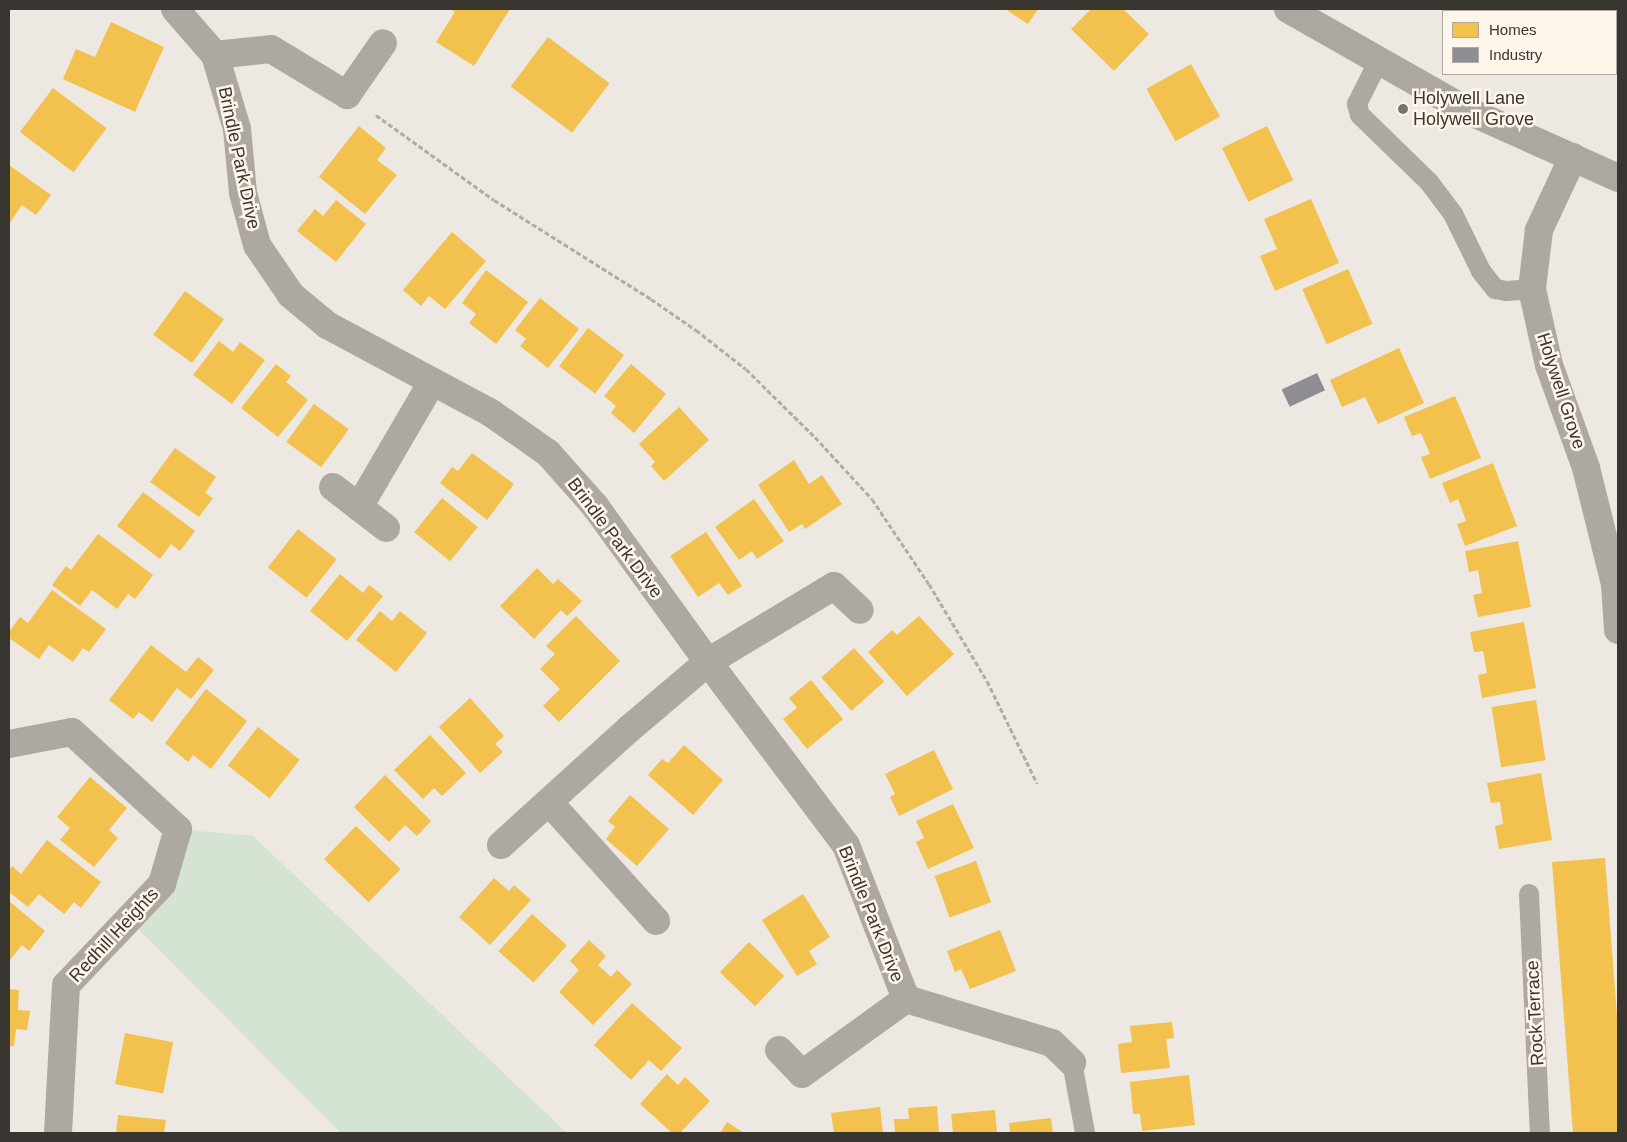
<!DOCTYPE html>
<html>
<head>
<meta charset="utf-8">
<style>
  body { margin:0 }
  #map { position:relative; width:1627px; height:1142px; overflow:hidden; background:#ede8e2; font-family:Helvetica,sans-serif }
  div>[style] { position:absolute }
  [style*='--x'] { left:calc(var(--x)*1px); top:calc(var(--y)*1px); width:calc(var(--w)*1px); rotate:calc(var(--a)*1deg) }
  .green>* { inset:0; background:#d5e3d2 }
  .homes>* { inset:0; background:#f2c14e; transform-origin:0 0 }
  .industry>* { inset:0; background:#8d8d92; transform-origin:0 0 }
  .path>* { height:3px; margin-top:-1.5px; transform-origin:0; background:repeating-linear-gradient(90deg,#b2aca8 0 5px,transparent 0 7.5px) }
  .lane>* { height:20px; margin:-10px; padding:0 10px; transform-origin:10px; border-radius:10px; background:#aea8a3 }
  .street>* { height:28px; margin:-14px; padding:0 14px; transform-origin:14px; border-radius:14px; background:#aea8a3 }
  .secondary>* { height:28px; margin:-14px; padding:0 14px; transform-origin:14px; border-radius:14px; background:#ada7a1 }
  .dots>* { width:14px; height:14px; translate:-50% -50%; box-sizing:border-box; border:2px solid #fff6eb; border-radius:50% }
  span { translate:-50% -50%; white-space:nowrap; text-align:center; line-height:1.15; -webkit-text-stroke:5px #fff6eb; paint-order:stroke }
  .poi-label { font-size:18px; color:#393631 }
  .left { translate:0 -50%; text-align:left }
  .street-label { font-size:18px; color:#393631 }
  .frame { position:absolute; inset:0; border:10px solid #393631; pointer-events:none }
  .legend { position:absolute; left:1442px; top:10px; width:175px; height:65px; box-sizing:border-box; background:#fff6eb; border:1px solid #b0a9a1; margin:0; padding:6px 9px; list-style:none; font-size:15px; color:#393631 }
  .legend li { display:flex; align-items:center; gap:10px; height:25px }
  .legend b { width:25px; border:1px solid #b0a9a1 }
</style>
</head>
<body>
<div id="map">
  <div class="green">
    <div style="clip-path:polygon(178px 829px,253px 836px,567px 1133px,341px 1133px,128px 919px)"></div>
  </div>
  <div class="homes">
    <div style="clip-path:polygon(450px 9px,510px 9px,474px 66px,436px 42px,455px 12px)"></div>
    <div style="clip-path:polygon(1005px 9px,1038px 9px,1028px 24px)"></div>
    <div style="clip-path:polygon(1091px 9px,1123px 9px,1149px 34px,1114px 71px,1071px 29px)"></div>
    <div style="clip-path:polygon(111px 22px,164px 47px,135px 112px,63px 79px,76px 49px,95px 57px)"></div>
    <div style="left:548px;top:37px;width:77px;height:62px;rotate:37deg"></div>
    <div style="left:1191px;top:64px;width:60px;height:51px;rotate:61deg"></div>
    <div style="left:53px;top:88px;width:67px;height:55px;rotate:37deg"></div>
    <div style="clip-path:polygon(359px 126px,386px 148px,377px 160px,397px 175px,365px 214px,319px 177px)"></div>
    <div style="left:1267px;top:126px;width:60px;height:50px;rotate:64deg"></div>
    <div style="clip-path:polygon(9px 165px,51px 195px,36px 215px,22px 205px,9px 224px)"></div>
    <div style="clip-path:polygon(1311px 199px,1339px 263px,1275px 291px,1260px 256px,1277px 249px,1264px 219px)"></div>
    <div style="clip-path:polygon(336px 200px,366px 224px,336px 262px,297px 231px,315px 209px,323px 216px)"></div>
    <div style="clip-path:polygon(452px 232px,486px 261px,445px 309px,429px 296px,421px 306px,403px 290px)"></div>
    <div style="left:1348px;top:269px;width:60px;height:50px;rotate:66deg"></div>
    <div style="clip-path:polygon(486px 270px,528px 302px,496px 344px,469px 323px,476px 314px,462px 303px)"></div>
    <div style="left:185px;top:291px;width:48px;height:54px;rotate:36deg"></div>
    <div style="clip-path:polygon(540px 298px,579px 329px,548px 368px,520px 346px,526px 339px,515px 330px)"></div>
    <div style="left:588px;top:328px;width:45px;height:48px;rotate:37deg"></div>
    <div style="clip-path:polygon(219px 341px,233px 352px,240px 342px,265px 360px,232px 404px,193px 375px)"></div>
    <div style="clip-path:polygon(1399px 348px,1424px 403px,1378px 424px,1365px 397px,1342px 407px,1330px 380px)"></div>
    <div style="clip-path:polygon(276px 364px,291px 376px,286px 382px,308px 400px,278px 437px,241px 408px)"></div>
    <div style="clip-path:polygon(631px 364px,666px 394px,634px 433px,611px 413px,616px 406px,604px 396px)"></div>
    <div style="clip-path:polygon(1455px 396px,1481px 458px,1430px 479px,1421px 457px,1430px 454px,1421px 433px,1412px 436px,1404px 417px)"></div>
    <div style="left:314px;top:404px;width:43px;height:47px;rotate:36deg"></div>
    <div style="clip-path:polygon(679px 407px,709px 440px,664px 481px,651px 466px,655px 462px,639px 444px)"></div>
    <div style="clip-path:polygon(175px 448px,216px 477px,205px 493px,213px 498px,199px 517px,150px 482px)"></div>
    <div style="clip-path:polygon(472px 453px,514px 484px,487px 520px,440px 483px,452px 467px,458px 471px)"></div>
    <div style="clip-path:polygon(794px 460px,809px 484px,822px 475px,842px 504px,805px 529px,802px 524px,789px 532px,758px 485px)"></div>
    <div style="clip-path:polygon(1493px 463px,1517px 526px,1465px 546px,1457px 524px,1466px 521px,1458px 499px,1450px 503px,1442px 483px)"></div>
    <div style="clip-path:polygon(143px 492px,195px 531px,180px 551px,171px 544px,160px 559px,117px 526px)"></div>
    <div style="left:442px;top:498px;width:46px;height:44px;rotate:39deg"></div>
    <div style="clip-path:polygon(754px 499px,784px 541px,757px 559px,752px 551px,739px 560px,715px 527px)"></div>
    <div style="left:298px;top:529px;width:49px;height:49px;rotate:38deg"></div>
    <div style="clip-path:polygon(706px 532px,742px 586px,728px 595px,719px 583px,698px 597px,670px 556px)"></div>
    <div style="clip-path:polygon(98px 534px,153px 575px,135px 599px,128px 594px,117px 609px,92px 590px,80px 606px,52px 585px,66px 566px,71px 570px)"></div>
    <div style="clip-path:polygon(1518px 541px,1531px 607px,1478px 617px,1473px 595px,1482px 593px,1478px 570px,1469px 572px,1465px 551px)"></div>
    <div style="clip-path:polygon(537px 568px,553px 584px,558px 579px,582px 601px,567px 616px,561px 610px,534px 639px,500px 606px)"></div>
    <div style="clip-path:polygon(340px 574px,363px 593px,369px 585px,383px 596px,347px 641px,310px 611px)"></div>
    <div style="clip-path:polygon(52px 590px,106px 629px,89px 652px,83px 648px,73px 662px,49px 645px,39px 659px,9px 638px,9px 632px,20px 617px,28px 623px)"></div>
    <div style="clip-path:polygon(380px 611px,392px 621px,400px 611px,427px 633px,396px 672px,356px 640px)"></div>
    <div style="clip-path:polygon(576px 616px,620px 661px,559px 722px,543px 706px,560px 689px,540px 669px,555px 654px,546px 646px)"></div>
    <div style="clip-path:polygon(919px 616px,954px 654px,907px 696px,868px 652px,892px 630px,897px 635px)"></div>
    <div style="clip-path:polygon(1524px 622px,1536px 688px,1482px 698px,1478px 675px,1487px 673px,1483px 651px,1474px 652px,1470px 632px)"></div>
    <div style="clip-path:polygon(151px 645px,186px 672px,198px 657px,214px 670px,191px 699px,177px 688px,152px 722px,139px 712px,133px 719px,109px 700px)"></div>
    <div style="left:854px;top:648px;width:45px;height:44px;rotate:48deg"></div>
    <div style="clip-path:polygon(811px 680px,843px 719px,807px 749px,783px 719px,797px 708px,789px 698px)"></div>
    <div style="clip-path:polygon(206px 689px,247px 721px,211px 769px,193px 755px,188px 762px,165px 743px)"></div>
    <div style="clip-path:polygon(470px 698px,504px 736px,495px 744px,503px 752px,480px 773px,439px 727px)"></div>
    <div style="left:1536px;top:700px;width:61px;height:45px;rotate:81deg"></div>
    <div style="left:258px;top:727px;width:53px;height:49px;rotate:38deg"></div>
    <div style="clip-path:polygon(430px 735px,466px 773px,442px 796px,434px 788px,423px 799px,394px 770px)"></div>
    <div style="clip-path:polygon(684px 745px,723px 780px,693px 815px,648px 775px,662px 759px,668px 763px)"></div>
    <div style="clip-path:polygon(934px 750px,953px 789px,899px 816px,890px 797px,895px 794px,885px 774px)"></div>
    <div style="clip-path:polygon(1541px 773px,1552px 840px,1499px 849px,1495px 826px,1503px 824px,1500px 802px,1491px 803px,1487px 783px)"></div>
    <div style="clip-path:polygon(385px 775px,431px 821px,417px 836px,405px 825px,389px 842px,354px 807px)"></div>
    <div style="clip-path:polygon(90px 777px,127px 808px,109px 830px,118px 838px,94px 867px,60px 840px,70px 828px,57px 817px)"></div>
    <div style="clip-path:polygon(630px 795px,669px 829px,637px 866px,606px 839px,615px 827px,608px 821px)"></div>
    <div style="clip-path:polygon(953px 804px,974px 848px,928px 869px,916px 842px,924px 838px,916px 821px)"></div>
    <div style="left:356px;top:826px;width:62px;height:46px;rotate:44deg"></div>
    <div style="clip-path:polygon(47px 840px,101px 882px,81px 908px,74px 902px,64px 914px,39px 894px,28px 907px,9px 892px,9px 871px,12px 866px,21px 874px)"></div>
    <div style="clip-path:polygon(1605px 858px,1618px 1029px,1618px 1133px,1573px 1133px,1552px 862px)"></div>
    <div style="left:976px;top:861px;width:44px;height:44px;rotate:70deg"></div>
    <div style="clip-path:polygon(494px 878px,509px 891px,514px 885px,531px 900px,490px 945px,459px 917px)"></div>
    <div style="clip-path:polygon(803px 894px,830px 937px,809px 951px,817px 964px,797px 976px,762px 920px)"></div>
    <div style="clip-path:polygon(9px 901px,45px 931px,29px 951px,22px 945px,9px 961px)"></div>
    <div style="left:532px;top:914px;width:47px;height:50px;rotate:42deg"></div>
    <div style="clip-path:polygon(1000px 930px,1016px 971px,970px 989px,961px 969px,955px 972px,947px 951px)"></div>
    <div style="clip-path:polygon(589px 940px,606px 956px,598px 965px,611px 977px,617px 970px,632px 984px,593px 1025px,559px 992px,579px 970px,570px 961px)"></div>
    <div style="left:749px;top:942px;width:49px;height:42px;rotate:44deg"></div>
    <div style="clip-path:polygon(9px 989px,19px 990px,18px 1010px,30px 1011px,27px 1030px,16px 1029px,14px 1046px,9px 1046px)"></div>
    <div style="clip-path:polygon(632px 1003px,682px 1048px,661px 1071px,649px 1060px,631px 1080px,594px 1045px)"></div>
    <div style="clip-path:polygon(1172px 1022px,1174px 1038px,1166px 1039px,1170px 1068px,1121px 1073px,1118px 1044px,1132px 1042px,1130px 1026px)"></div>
    <div style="left:125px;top:1033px;width:49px;height:52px;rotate:11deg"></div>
    <div style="clip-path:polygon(667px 1074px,678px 1085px,685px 1077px,710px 1101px,680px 1133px,672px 1133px,640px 1104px)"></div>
    <div style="clip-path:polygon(1189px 1075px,1195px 1125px,1142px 1131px,1140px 1114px,1133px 1114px,1130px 1082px)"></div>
    <div style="clip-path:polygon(937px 1106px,939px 1133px,895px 1133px,894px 1119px,909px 1119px,908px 1108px)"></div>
    <div style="clip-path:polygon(880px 1107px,883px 1133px,834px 1133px,831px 1113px)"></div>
    <div style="clip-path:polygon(995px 1110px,997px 1133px,953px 1133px,951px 1114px)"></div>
    <div style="clip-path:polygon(118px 1115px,166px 1120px,164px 1133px,116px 1133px)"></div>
    <div style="clip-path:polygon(1051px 1118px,1053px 1133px,1010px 1133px,1009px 1123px)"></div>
    <div style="clip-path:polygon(727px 1122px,744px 1133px,720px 1133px)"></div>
  </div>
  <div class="industry">
    <div style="left:1317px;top:373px;width:19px;height:39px;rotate:65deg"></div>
  </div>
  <div class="path">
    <div style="--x:376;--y:115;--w:145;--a:35.8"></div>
    <div style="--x:494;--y:200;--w:186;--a:32.2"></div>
    <div style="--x:651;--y:299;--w:55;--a:34.6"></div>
    <div style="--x:696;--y:330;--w:63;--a:38"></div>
    <div style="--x:746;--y:369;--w:97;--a:44.6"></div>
    <div style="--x:815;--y:437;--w:84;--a:47.4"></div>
    <div style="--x:872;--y:499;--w:102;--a:56.2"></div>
    <div style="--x:929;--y:584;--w:113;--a:59.1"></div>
    <div style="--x:987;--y:681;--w:114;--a:63.9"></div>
  </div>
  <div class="lane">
    <div style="--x:1378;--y:62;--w:47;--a:116.6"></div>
    <div style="--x:1357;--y:104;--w:11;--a:75"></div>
    <div style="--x:1360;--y:115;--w:96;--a:44.2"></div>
    <div style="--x:1429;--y:182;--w:40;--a:53"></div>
    <div style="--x:1453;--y:214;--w:64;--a:63.8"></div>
    <div style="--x:1481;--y:271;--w:23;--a:52"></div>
    <div style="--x:1495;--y:289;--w:11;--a:10"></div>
    <div style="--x:1506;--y:291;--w:26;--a:-4"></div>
    <div style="--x:1529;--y:894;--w:239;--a:87.4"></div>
    <div style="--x:1072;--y:1062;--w:72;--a:79.6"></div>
  </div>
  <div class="street">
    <div style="--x:175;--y:9;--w:61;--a:49"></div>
    <div style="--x:215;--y:55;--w:77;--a:73.4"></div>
    <div style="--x:237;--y:129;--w:64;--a:84.6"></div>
    <div style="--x:243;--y:193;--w:54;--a:74.9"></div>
    <div style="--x:257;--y:245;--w:60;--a:55.8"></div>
    <div style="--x:291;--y:295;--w:47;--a:39.8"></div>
    <div style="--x:327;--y:325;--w:186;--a:28.2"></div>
    <div style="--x:491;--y:413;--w:70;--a:35.1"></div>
    <div style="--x:548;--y:453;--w:71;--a:48.4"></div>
    <div style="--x:595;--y:506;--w:193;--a:54.1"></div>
    <div style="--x:708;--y:662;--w:229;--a:53"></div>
    <div style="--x:846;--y:845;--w:165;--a:68.7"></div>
    <div style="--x:906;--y:999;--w:152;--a:16.8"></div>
    <div style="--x:1052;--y:1043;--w:28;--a:44"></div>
    <div style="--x:215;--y:55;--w:56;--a:-6.1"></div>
    <div style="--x:271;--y:49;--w:89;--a:31.2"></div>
    <div style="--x:347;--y:95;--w:63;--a:-55.3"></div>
    <div style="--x:1573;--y:157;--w:81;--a:115"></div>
    <div style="--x:1539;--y:230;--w:59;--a:96.8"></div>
    <div style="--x:1532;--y:289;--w:78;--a:77.4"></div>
    <div style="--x:1549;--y:365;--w:109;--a:70.2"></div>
    <div style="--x:1586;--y:468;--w:120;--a:76"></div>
    <div style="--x:1615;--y:584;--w:46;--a:86.3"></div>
    <div style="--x:333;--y:487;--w:67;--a:37.7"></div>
    <div style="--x:359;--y:507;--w:145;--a:-59.7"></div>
    <div style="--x:9;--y:744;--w:64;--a:-10.8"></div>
    <div style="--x:72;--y:732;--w:144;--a:42.5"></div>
    <div style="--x:178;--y:829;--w:57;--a:106.2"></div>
    <div style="--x:162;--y:884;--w:139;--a:133.5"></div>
    <div style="--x:66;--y:985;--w:148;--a:93.1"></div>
    <div style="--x:549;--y:802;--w:160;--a:48"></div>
    <div style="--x:501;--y:845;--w:173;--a:-42.2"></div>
    <div style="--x:629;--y:729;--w:104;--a:-40.3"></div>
    <div style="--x:708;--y:662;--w:147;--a:-31.1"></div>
    <div style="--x:834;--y:586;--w:35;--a:43"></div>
    <div style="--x:779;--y:1050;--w:33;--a:46"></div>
    <div style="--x:802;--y:1074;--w:128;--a:-35.8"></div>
  </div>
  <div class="secondary">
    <div style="--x:1288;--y:9;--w:202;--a:29.6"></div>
    <div style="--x:1464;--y:109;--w:169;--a:24.1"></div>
  </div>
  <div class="dots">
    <div style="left:1403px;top:109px;background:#78746f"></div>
  </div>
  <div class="poi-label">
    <span class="left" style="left:1413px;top:109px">Holywell Lane<br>Holywell Grove</span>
  </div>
  <div class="street-label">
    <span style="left:239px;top:158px;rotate:78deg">Brindle Park Drive</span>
    <span style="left:1561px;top:391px;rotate:72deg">Holywell Grove</span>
    <span style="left:615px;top:538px;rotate:53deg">Brindle Park Drive</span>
    <span style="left:871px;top:914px;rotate:68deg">Brindle Park Drive</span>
    <span style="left:114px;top:935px;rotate:-47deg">Redhill Heights</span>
    <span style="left:1535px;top:1013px;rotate:-93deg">Rock Terrace</span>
  </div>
  <div class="frame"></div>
  <ul class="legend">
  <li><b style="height:14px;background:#f2c14e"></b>Homes</li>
  <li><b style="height:14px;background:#8d8d92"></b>Industry</li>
  </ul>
</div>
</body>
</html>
